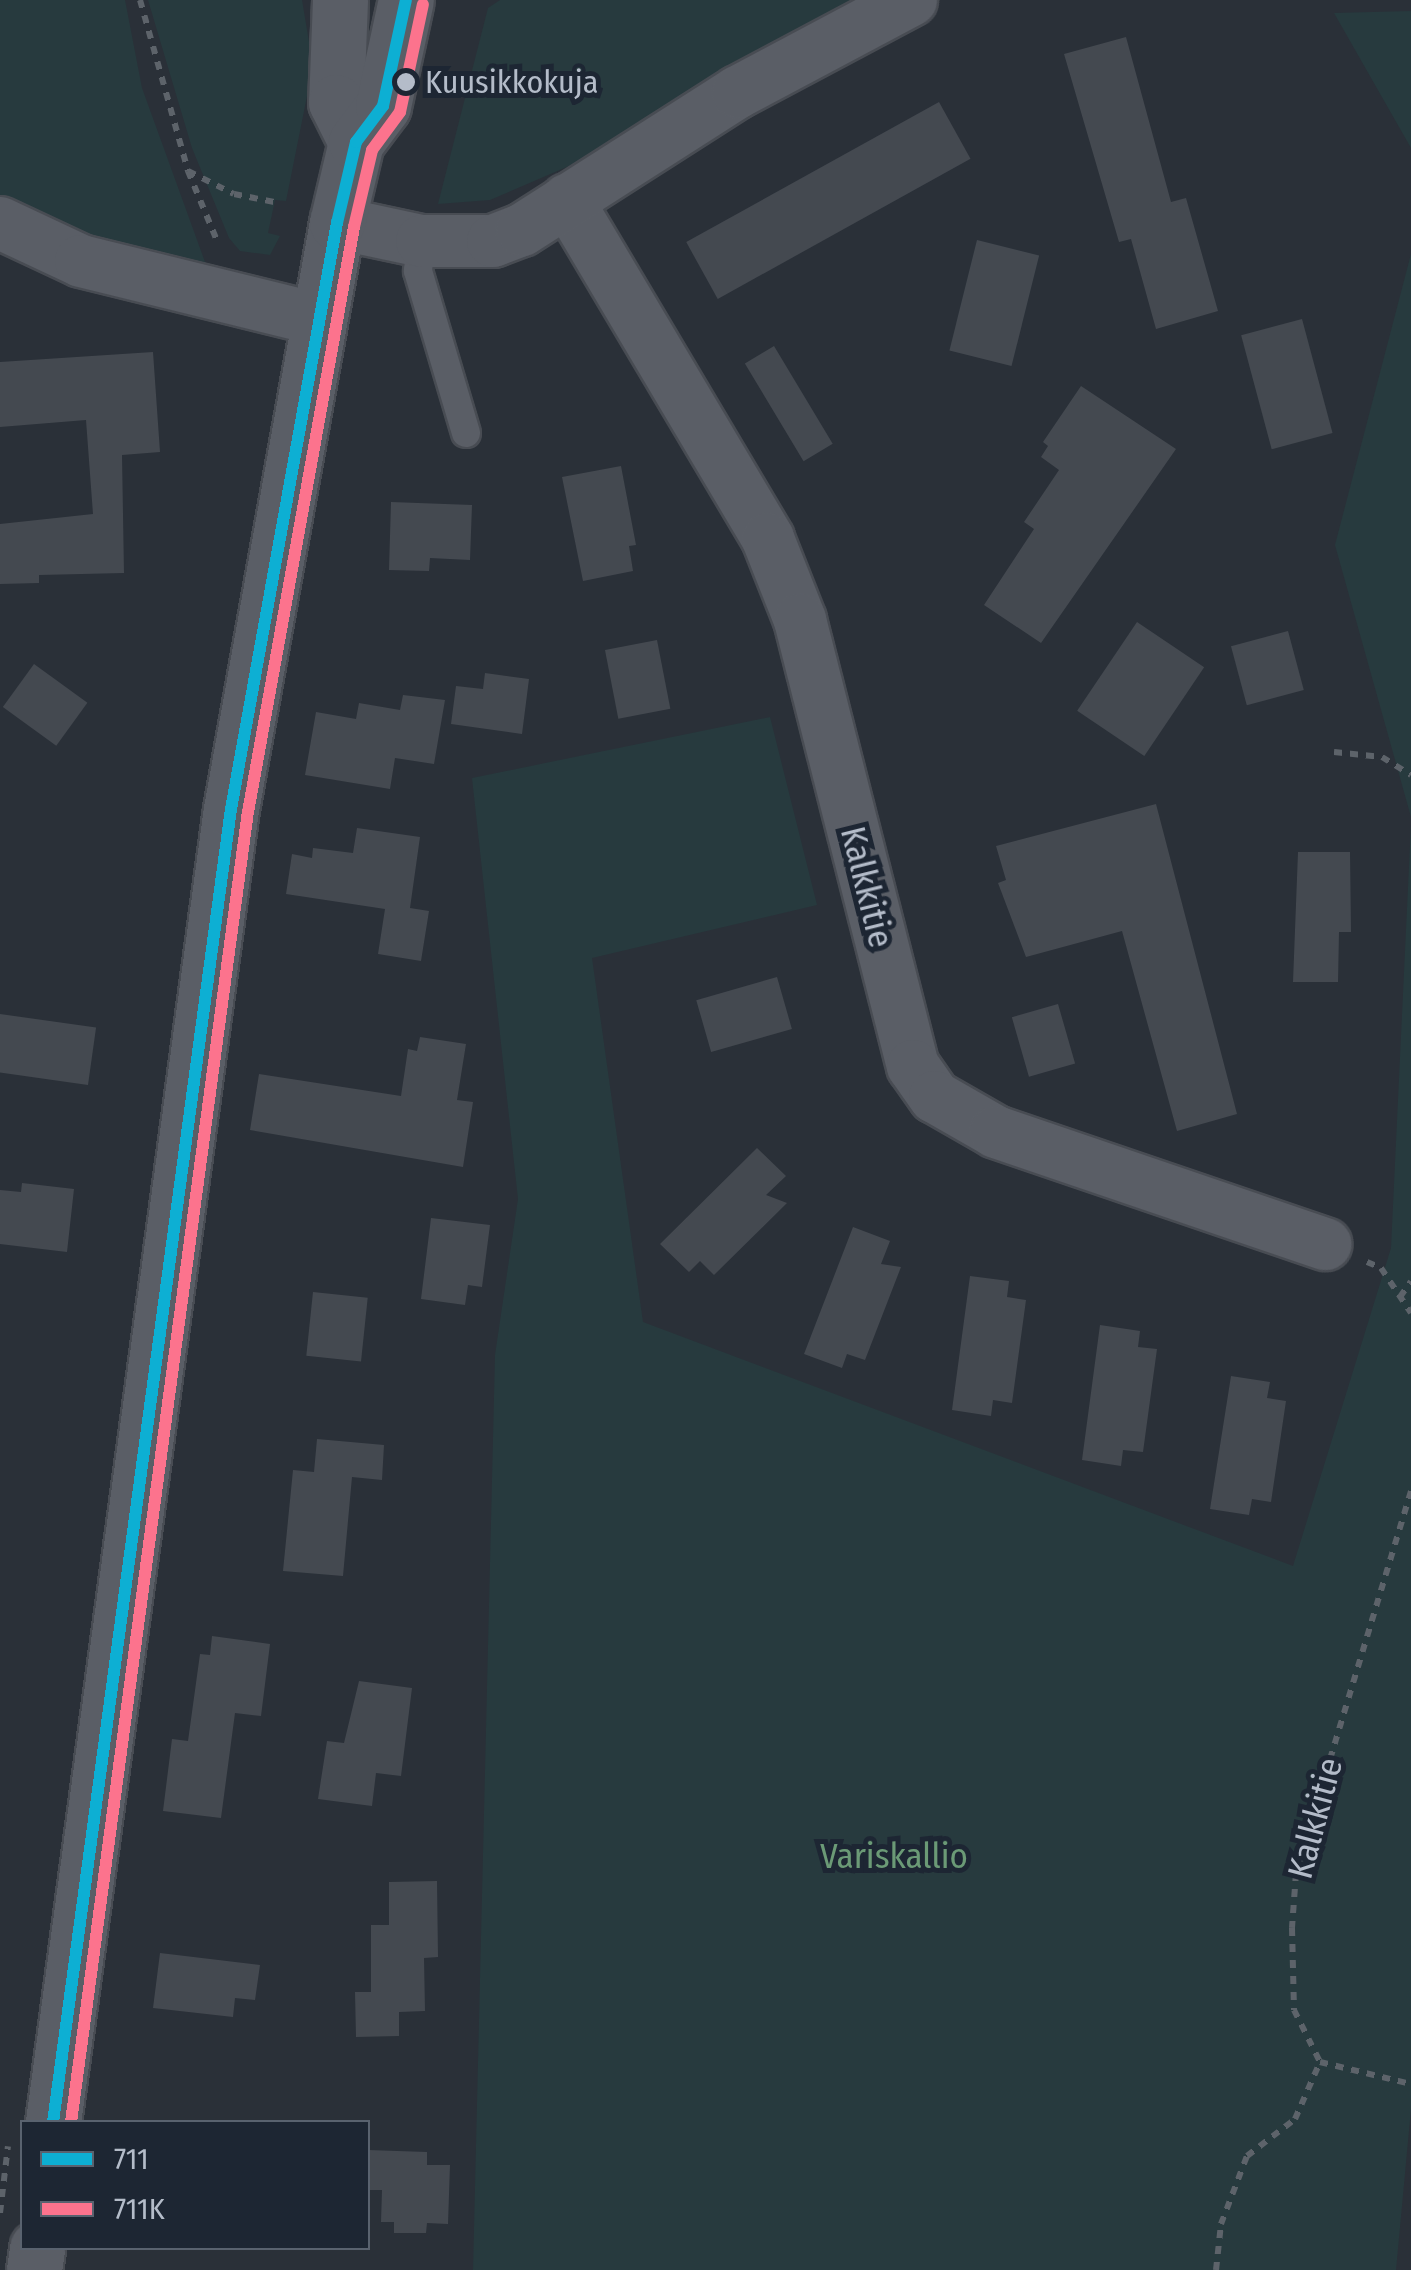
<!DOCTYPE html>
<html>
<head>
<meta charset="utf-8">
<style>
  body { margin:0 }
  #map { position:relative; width:1411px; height:2270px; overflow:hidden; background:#2a3038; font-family:"Fira Sans Condensed",sans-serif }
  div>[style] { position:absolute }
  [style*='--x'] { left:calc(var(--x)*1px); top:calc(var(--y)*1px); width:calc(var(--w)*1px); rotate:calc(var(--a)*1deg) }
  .green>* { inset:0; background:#273a3e }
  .building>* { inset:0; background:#444950; transform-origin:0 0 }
  .path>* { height:6px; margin-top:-3px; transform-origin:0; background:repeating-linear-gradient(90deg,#5d636a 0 8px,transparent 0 16px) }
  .roads { filter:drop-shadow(2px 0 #484c53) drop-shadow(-2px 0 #484c53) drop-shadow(0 2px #484c53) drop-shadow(0 -2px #484c53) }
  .service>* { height:28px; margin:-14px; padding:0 14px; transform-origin:14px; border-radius:14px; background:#5a5e66 }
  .minor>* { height:52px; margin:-26px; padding:0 26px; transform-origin:26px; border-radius:26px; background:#5a5e66 }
  .tertiary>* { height:55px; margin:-27.5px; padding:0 27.5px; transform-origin:27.5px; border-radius:27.5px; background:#5a5e66 }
  .bus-1>* { height:12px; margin:-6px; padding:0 6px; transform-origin:6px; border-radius:6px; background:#0dafd3 }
  .bus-2>* { height:12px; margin:-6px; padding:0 6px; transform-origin:6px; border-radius:6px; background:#fc738d }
  .dots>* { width:28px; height:28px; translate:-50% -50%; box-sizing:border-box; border:5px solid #1d2633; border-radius:50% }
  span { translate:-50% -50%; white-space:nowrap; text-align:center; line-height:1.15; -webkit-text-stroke:10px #1d2633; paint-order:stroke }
  .bus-label { font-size:32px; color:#b4bcc9 }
  .left { translate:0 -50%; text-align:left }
  .street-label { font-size:35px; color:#b4bcc9 }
  .park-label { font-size:35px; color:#6b9a76 }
  .legend { position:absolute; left:20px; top:2120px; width:350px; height:130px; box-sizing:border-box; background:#1d2633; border:2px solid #59626f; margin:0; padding:12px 18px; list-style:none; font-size:30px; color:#b4bcc9 }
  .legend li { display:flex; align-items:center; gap:20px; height:50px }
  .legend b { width:50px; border:2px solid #59626f }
</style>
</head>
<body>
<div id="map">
  <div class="green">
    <div style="clip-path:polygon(0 0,125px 0,142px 88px,209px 273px,58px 234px,0 201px)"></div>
    <div style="clip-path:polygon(148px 0,302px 0,313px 66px,286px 201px,275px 200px,268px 233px,280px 236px,270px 255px,240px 251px,229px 238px,192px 148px)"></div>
    <div style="clip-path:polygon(500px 0,875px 0,569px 166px,490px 200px,438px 204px,488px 8px)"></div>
    <div style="clip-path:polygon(1411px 11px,1411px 148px,1334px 13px)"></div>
    <div style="clip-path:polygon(1411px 254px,1411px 817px,1335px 545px)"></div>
    <div style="clip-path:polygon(770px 717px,817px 905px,592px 958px,643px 1322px,1293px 1566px,1391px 1248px,1411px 824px,1411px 2109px,1396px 2270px,473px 2270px,495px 1355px,518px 1199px,472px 778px)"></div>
  </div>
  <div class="building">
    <div style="clip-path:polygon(1126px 37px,1171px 202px,1186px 198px,1218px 311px,1156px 329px,1131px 239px,1119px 242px,1064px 54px)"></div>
    <div style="left:939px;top:102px;width:65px;height:289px;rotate:61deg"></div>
    <div style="left:977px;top:240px;width:64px;height:114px;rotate:14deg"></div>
    <div style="left:1302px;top:319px;width:118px;height:63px;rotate:75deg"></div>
    <div style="left:774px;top:346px;width:114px;height:34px;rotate:59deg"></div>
    <div style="clip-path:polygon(153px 352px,160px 452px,122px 455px,124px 573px,39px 575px,39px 583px,0 584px,0 524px,93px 514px,86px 420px,0 427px,0 362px)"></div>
    <div style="clip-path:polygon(1081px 386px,1176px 449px,1041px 643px,984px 605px,1034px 529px,1024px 522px,1059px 470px,1041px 457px,1048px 446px,1043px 442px)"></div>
    <div style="clip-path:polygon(621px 466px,636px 545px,629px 546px,633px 571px,583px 581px,562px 477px)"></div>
    <div style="clip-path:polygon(391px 502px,472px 505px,470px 560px,430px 558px,429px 571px,389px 570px)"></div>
    <div style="left:1137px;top:622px;width:81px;height:107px;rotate:34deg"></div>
    <div style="left:1288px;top:631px;width:61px;height:59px;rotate:75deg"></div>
    <div style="left:657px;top:640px;width:70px;height:53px;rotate:79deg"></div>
    <div style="left:34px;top:664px;width:66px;height:53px;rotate:36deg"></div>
    <div style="clip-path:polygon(485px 673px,529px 679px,522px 734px,451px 724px,456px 686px,483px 689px)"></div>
    <div style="clip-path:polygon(403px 695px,445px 700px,434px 764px,395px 758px,390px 789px,305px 775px,316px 712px,356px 719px,359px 703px,400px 710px)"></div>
    <div style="clip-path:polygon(1156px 804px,1237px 1114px,1177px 1131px,1122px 931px,1026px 957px,998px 883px,1006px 880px,996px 846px)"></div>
    <div style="clip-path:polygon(357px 828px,420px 837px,410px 908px,429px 911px,421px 961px,378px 954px,385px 909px,286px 894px,292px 854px,312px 858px,313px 848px,353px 853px)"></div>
    <div style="clip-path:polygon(1298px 852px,1350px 852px,1351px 932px,1339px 932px,1338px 982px,1293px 982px)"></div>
    <div style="left:777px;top:977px;width:54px;height:84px;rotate:74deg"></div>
    <div style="left:1058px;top:1004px;width:62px;height:48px;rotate:74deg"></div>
    <div style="left:0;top:1014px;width:97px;height:58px;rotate:8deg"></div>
    <div style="clip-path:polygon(420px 1037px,466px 1044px,457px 1100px,473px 1102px,463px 1167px,250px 1130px,259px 1074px,401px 1096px,408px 1049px,417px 1051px)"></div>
    <div style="clip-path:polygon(757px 1148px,786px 1176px,766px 1195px,787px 1203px,714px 1275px,700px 1261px,689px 1272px,660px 1244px)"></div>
    <div style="clip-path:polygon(22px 1183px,74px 1189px,67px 1252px,0 1244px,0 1190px,21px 1192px)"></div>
    <div style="clip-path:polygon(431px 1218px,490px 1225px,482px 1287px,468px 1285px,465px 1305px,421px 1299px)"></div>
    <div style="clip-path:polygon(853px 1227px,890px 1241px,881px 1264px,901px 1267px,865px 1360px,847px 1354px,842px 1368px,804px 1354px)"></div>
    <div style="clip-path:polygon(970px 1276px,1009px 1281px,1007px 1297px,1026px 1300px,1012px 1403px,993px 1400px,991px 1416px,952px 1410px)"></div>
    <div style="left:313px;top:1292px;width:55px;height:64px;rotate:6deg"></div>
    <div style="clip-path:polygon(1100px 1325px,1140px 1331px,1138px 1347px,1157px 1349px,1143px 1452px,1123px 1450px,1121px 1466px,1082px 1460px)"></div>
    <div style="clip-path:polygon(1231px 1376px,1270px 1382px,1267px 1398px,1286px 1401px,1271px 1502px,1252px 1499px,1249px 1515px,1210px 1509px)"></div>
    <div style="clip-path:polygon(317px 1439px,384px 1445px,382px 1480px,352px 1477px,343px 1576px,283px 1571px,293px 1470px,314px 1472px)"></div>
    <div style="clip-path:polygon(212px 1636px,270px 1644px,261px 1716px,235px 1713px,221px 1818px,163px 1811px,172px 1739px,188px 1741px,200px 1654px,210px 1655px)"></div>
    <div style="clip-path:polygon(359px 1681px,412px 1688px,401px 1776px,376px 1773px,372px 1806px,318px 1799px,327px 1741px,344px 1743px)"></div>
    <div style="clip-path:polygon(437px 1881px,438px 1957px,424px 1958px,425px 2011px,399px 2012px,399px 2036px,356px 2037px,355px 1992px,371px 1992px,371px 1925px,389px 1925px,389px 1882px)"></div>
    <div style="clip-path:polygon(160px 1953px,260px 1965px,255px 2000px,235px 1998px,233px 2017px,153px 2008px)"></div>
    <div style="clip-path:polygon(368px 2150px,427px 2152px,427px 2165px,450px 2165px,448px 2224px,427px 2223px,426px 2233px,394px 2233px,394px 2222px,381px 2222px,382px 2190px,368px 2190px)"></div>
  </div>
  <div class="path">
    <div style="--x:140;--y:0;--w:178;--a:74.3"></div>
    <div style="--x:188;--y:171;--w:78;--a:67.4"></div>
    <div style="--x:188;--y:171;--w:51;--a:26.6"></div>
    <div style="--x:234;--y:194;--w:41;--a:11.3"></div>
    <div style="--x:1334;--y:752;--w:48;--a:5.9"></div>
    <div style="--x:1382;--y:757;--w:34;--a:32"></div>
    <div style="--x:1367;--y:1262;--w:15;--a:23"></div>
    <div style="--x:1381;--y:1268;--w:54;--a:56.3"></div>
    <div style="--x:1400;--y:1297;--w:19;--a:-55"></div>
    <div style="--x:1411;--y:1491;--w:399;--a:106.8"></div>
    <div style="--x:1296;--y:1873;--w:55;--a:94.2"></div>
    <div style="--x:1292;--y:1928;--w:82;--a:88.6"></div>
    <div style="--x:1294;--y:2010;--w:58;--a:63.4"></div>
    <div style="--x:1320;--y:2062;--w:94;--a:13.6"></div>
    <div style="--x:0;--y:2213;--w:67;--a:-83.2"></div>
    <div style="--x:1216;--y:2270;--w:46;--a:-83.8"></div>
    <div style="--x:1221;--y:2224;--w:73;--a:-69.1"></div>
    <div style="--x:1247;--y:2156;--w:61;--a:-37.6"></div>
    <div style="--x:1295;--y:2119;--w:62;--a:-66.3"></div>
  </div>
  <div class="roads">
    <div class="service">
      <div style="--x:422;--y:241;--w:30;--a:98"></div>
      <div style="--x:418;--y:271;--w:169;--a:73.5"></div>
    </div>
    <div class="minor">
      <div style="--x:567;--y:200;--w:394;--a:59.3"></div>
      <div style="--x:768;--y:539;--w:87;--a:68.4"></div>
      <div style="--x:800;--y:620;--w:460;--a:75.8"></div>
      <div style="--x:913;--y:1066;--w:38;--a:55"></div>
      <div style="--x:935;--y:1097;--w:70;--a:29.8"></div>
      <div style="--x:996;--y:1132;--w:348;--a:18.8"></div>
      <div style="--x:0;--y:223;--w:89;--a:25.1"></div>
      <div style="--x:81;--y:261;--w:244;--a:13.8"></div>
      <div style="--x:337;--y:223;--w:87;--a:12"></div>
      <div style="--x:422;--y:241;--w:71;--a:0"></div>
      <div style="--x:493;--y:241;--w:31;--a:-21"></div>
      <div style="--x:522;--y:230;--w:256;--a:-32.6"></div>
      <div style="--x:738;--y:92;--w:196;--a:-28"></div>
    </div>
    <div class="tertiary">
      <div style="--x:340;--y:0;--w:102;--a:92.2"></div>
      <div style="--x:336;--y:102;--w:45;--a:63.4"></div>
      <div style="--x:53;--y:2122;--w:1325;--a:-82.28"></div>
      <div style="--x:231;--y:809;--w:596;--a:-79.75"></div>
      <div style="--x:337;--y:223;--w:83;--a:-76.8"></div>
      <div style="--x:356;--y:142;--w:45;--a:-53.1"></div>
      <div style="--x:383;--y:106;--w:108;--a:-77.8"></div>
      <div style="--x:34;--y:2270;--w:22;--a:-82"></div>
    </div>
  </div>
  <div class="bus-1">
    <div style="--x:53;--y:2122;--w:1325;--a:-82.28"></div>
    <div style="--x:231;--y:809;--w:596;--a:-79.75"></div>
    <div style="--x:337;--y:223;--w:83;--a:-76.8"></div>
    <div style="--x:356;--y:142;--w:45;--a:-53.1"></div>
    <div style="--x:383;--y:106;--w:108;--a:-77.8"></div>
  </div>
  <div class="bus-2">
    <div style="--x:71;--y:2122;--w:1322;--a:-82.31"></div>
    <div style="--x:248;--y:812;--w:595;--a:-79.73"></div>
    <div style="--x:354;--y:227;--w:79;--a:-76.8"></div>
    <div style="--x:372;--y:150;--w:47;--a:-53.6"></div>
    <div style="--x:400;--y:112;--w:110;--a:-78"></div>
  </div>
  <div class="dots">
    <div style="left:406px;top:82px;background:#b4bcc9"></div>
  </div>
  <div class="bus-label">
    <span class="left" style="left:425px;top:82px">Kuusikkokuja</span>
  </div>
  <div class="street-label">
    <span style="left:867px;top:887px;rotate:76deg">Kalkkitie</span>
    <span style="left:1315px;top:1818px;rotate:-75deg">Kalkkitie</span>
  </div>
  <div class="park-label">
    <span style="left:894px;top:1856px">Variskallio</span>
  </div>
  <ul class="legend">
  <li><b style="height:12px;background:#0dafd3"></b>711</li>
  <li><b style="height:12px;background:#fc738d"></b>711K</li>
  </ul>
</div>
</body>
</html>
